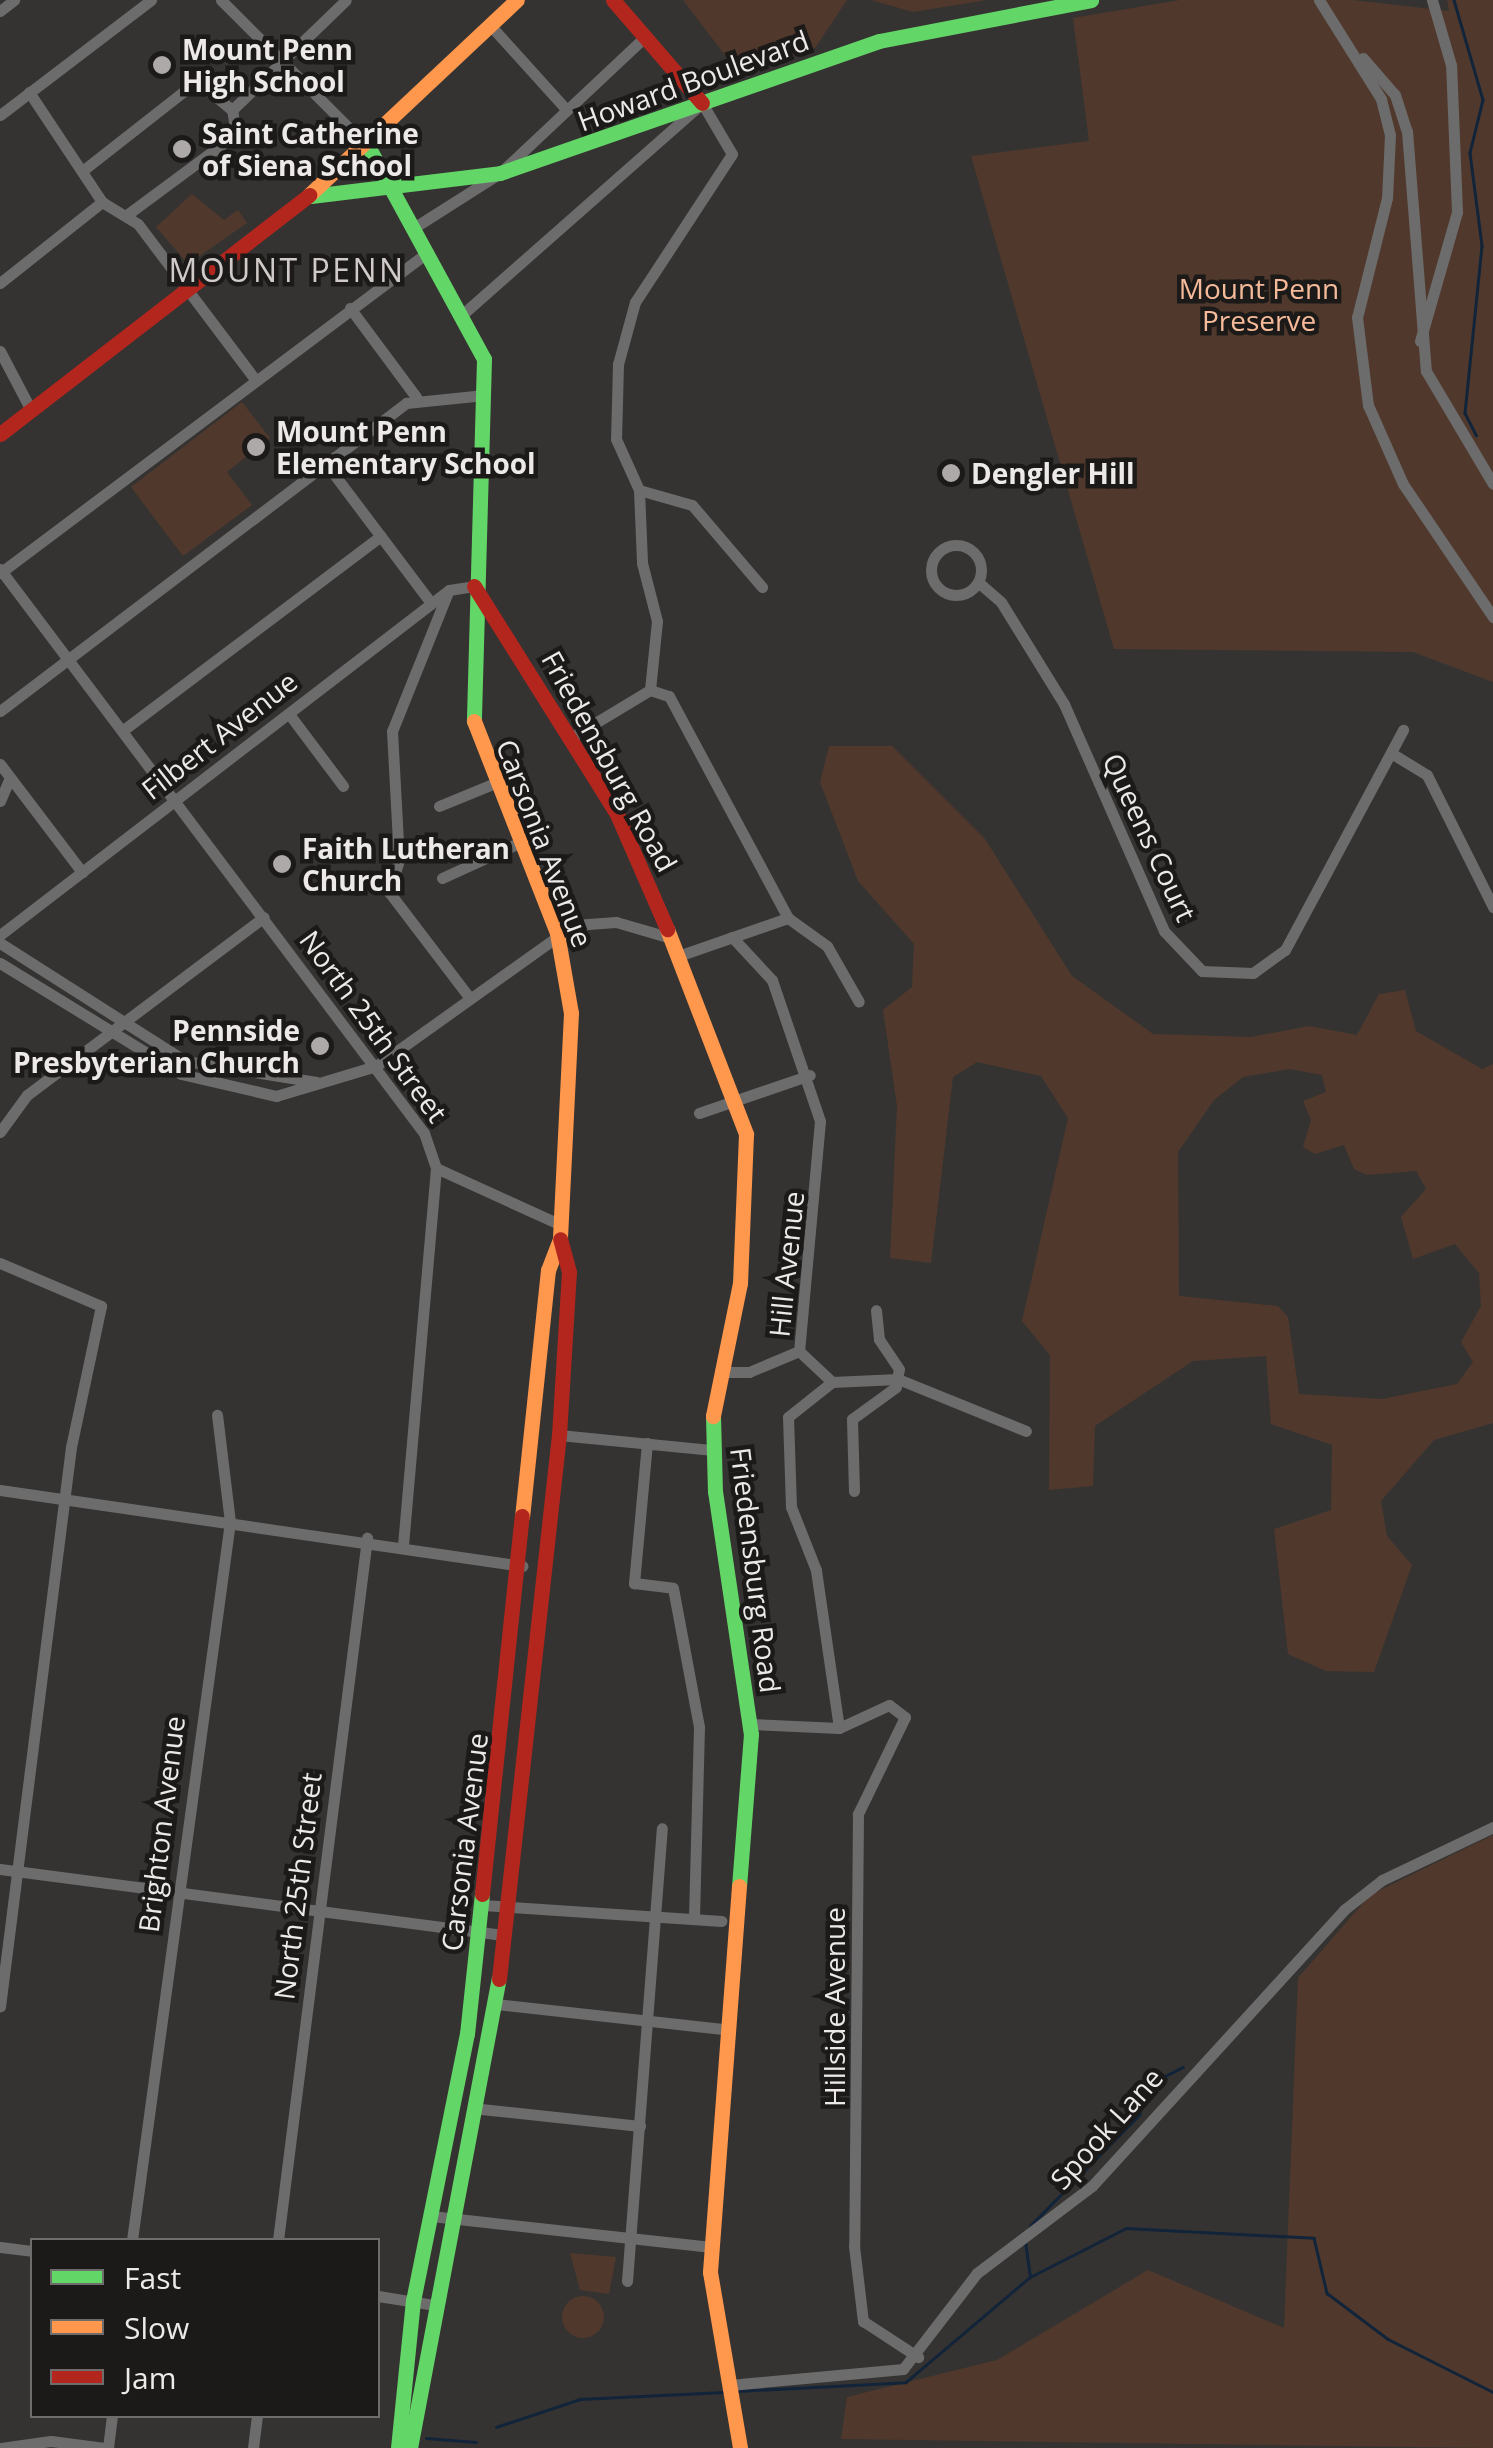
<!DOCTYPE html>
<html>
<head>
<meta charset="utf-8">
<style>
  body { margin:0 }
  #map { position:relative; width:1493px; height:2448px; overflow:hidden; background:#353331; font-family:"Open Sans",sans-serif }
  div>[style] { position:absolute }
  [style*='--x'] { left:calc(var(--x)*1px); top:calc(var(--y)*1px); width:calc(var(--w)*1px); rotate:calc(var(--a)*1deg) }
  .green>* { inset:0; background:#50392c }
  .round { border-radius:50% }
  .stream>* { height:2.5px; margin:-1.25px; padding:0 1.25px; transform-origin:1.25px; border-radius:1.25px; background:#122439 }
  .street>* { height:11px; margin:-5.5px; padding:0 5.5px; transform-origin:5.5px; border-radius:5.5px; background:#6d6c6c }
  .street>.ring { margin:-5.5px; padding:0; box-sizing:content-box; background:none; border:11px solid #6d6c6c; border-radius:50% }
  .fast>* { height:15px; margin:-7.5px; padding:0 7.5px; transform-origin:7.5px; border-radius:7.5px; background:#63d668 }
  .slow>* { height:15px; margin:-7.5px; padding:0 7.5px; transform-origin:7.5px; border-radius:7.5px; background:#ff974d }
  .jam>* { height:15px; margin:-7.5px; padding:0 7.5px; transform-origin:7.5px; border-radius:7.5px; background:#b3261e }
  .dots>* { width:28px; height:28px; translate:-50% -50%; box-sizing:border-box; border:5px solid #1c1a19; border-radius:50% }
  span { translate:-50% -50%; white-space:nowrap; text-align:center; line-height:1.15; -webkit-text-stroke:9px #1c1a19; paint-order:stroke }
  .poi-label { font-size:28px; color:#ece9e8; font-weight:700 }
  .left { translate:0 -50%; text-align:left }
  .right { translate:-100% -50%; text-align:right }
  .street-label { font-size:28px; color:#ece9e8 }
  .park-label { font-size:28px; color:#f5ba99 }
  .quarter-label { font-size:32px; color:#d0cbc8; letter-spacing:2.5px }
  .legend { position:absolute; left:30px; top:2238px; width:350px; height:180px; box-sizing:border-box; background:#1c1a19; border:2px solid #6f6d6c; margin:0; padding:12px 18px; list-style:none; font-size:30px; color:#ece9e8 }
  .legend li { display:flex; align-items:center; gap:20px; height:50px }
  .legend b { width:50px; border:2px solid #6f6d6c }
</style>
</head>
<body>
<div id="map">
  <div class="green">
    <div style="clip-path:polygon(683px 0,847px 0,815px 48px,740px 75px)"></div>
    <div style="clip-path:polygon(871px 0,987px 0,913px 12px)"></div>
    <div style="clip-path:polygon(1180px 0,1352px 0,1449px 11px,1447px 0,1493px 0,1493px 682px,1413px 652px,1114px 649px,971px 156px,1089px 141px,1073px 18px)"></div>
    <div style="clip-path:polygon(192px 194px,224px 220px,238px 210px,247px 223px,188px 264px,156px 227px)"></div>
    <div style="clip-path:polygon(242px 402px,270px 438px,227px 472px,252px 505px,183px 556px,131px 487px)"></div>
    <div style="clip-path:polygon(evenodd,829px 746px,892px 746px,985px 839px,1072px 976px,1153px 1034px,1251px 1037px,1309px 1026px,1357px 1035px,1379px 994px,1405px 990px,1416px 1031px,1482px 1069px,1493px 1064px,1493px 1423px,1434px 1440px,1381px 1501px,1387px 1536px,1412px 1565px,1374px 1672px,1326px 1671px,1288px 1654px,1274px 1529px,1331px 1510px,1332px 1445px,1271px 1424px,1266px 1356px,1193px 1361px,1095px 1426px,1093px 1486px,1049px 1490px,1050px 1355px,1022px 1321px,1068px 1118px,1041px 1076px,977px 1062px,953px 1077px,931px 1263px,890px 1258px,897px 1106px,883px 1010px,912px 987px,914px 944px,858px 881px,820px 782px,829px 746px,1290px 1069px,1322px 1075px,1326px 1092px,1303px 1101px,1311px 1120px,1303px 1147px,1315px 1154px,1344px 1145px,1354px 1169px,1367px 1175px,1416px 1171px,1426px 1189px,1401px 1217px,1413px 1259px,1455px 1244px,1479px 1273px,1481px 1306px,1461px 1342px,1473px 1362px,1457px 1384px,1382px 1399px,1299px 1394px,1288px 1317px,1278px 1306px,1179px 1296px,1178px 1152px,1214px 1100px,1243px 1077px,1290px 1069px)"></div>
    <div style="clip-path:polygon(1493px 1835px,1493px 2448px,841px 2439px,847px 2397px,997px 2360px,1148px 2270px,1284px 2328px,1298px 1978px,1370px 1895px)"></div>
    <div style="clip-path:polygon(570px 2253px,616px 2257px,609px 2294px,580px 2290px)"></div>
    <div class="round" style="left:562px;top:2296px;width:42px;height:42px"></div>
  </div>
  <div class="stream">
    <div style="--x:1454;--y:0;--w:104;--a:73.8"></div>
    <div style="--x:1483;--y:100;--w:55;--a:103.8"></div>
    <div style="--x:1470;--y:153;--w:94;--a:82.6"></div>
    <div style="--x:1482;--y:246;--w:168;--a:95.8"></div>
    <div style="--x:1465;--y:413;--w:25;--a:63"></div>
    <div style="--x:1030;--y:2226;--w:156;--a:-45.5"></div>
    <div style="--x:1139;--y:2115;--w:31;--a:-75"></div>
    <div style="--x:1147;--y:2085;--w:40;--a:-26.6"></div>
    <div style="--x:1030;--y:2277;--w:108;--a:-27"></div>
    <div style="--x:1126;--y:2228;--w:188;--a:3"></div>
    <div style="--x:1314;--y:2238;--w:57;--a:76.7"></div>
    <div style="--x:1327;--y:2293;--w:76;--a:37"></div>
    <div style="--x:1388;--y:2339;--w:118;--a:26.8"></div>
    <div style="--x:737;--y:2391;--w:169;--a:-3"></div>
    <div style="--x:906;--y:2382;--w:162;--a:-40.3"></div>
    <div style="--x:1030;--y:2277;--w:34;--a:-98"></div>
    <div style="--x:496;--y:2427;--w:89;--a:-18.4"></div>
    <div style="--x:580;--y:2399;--w:144;--a:-2.8"></div>
    <div style="--x:426;--y:2438;--w:50;--a:4.6"></div>
  </div>
  <div class="street">
    <div style="--x:221;--y:0;--w:209;--a:45"></div>
    <div style="--x:1319;--y:0;--w:117;--a:57.9"></div>
    <div style="--x:1381;--y:99;--w:37;--a:76"></div>
    <div style="--x:1390;--y:135;--w:63;--a:92.7"></div>
    <div style="--x:1387;--y:198;--w:123;--a:104.1"></div>
    <div style="--x:1357;--y:317;--w:89;--a:82.9"></div>
    <div style="--x:1368;--y:405;--w:86;--a:66.1"></div>
    <div style="--x:1403;--y:484;--w:161;--a:55.9"></div>
    <div style="--x:0;--y:11;--w:18;--a:-38"></div>
    <div style="--x:490;--y:25;--w:113;--a:47.9"></div>
    <div style="--x:1363;--y:58;--w:49;--a:49.1"></div>
    <div style="--x:1395;--y:95;--w:38;--a:72"></div>
    <div style="--x:1407;--y:131;--w:241;--a:85.5"></div>
    <div style="--x:1426;--y:371;--w:131;--a:59.3"></div>
    <div style="--x:29;--y:92;--w:132;--a:56.4"></div>
    <div style="--x:102;--y:202;--w:42;--a:31.4"></div>
    <div style="--x:138;--y:224;--w:194;--a:53"></div>
    <div style="--x:0;--y:115;--w:190;--a:-37.3"></div>
    <div style="--x:86;--y:168;--w:141;--a:-38.1"></div>
    <div style="--x:197;--y:81;--w:45;--a:39.6"></div>
    <div style="--x:232;--y:110;--w:158;--a:-44"></div>
    <div style="--x:128;--y:214;--w:134;--a:-36.5"></div>
    <div style="--x:236;--y:134;--w:24;--a:-99"></div>
    <div style="--x:415;--y:227;--w:101;--a:-32.4"></div>
    <div style="--x:500;--y:173;--w:200;--a:-43.2"></div>
    <div style="--x:0;--y:283;--w:130;--a:-38.5"></div>
    <div style="--x:350;--y:308;--w:111;--a:53.4"></div>
    <div style="--x:464;--y:313;--w:317;--a:-41.4"></div>
    <div style="--x:702;--y:103;--w:59;--a:59.5"></div>
    <div style="--x:732;--y:154;--w:177;--a:123.2"></div>
    <div style="--x:635;--y:302;--w:64;--a:105.3"></div>
    <div style="--x:618;--y:364;--w:75;--a:91.5"></div>
    <div style="--x:616;--y:439;--w:56;--a:65.7"></div>
    <div style="--x:639;--y:490;--w:55;--a:15.8"></div>
    <div style="--x:692;--y:505;--w:108;--a:49.5"></div>
    <div style="--x:1420;--y:341;--w:134;--a:-74"></div>
    <div style="--x:1457;--y:212;--w:147;--a:-92.3"></div>
    <div style="--x:1451;--y:65;--w:68;--a:-106.3"></div>
    <div style="--x:0;--y:351;--w:67;--a:62.3"></div>
    <div style="--x:327;--y:465;--w:173;--a:53"></div>
    <div style="--x:639;--y:490;--w:73;--a:87.6"></div>
    <div style="--x:642;--y:563;--w:60;--a:75.5"></div>
    <div style="--x:657;--y:621;--w:69;--a:95.8"></div>
    <div class="ring" style="left:931px;top:545px;width:39px;height:39px"></div>
    <div style="--x:0;--y:569;--w:706;--a:53.07"></div>
    <div style="--x:424;--y:1133;--w:37;--a:71"></div>
    <div style="--x:436;--y:1168;--w:376;--a:95"></div>
    <div style="--x:0;--y:573;--w:535;--a:-36.87"></div>
    <div style="--x:978;--y:582;--w:30;--a:41"></div>
    <div style="--x:1001;--y:602;--w:120;--a:58.3"></div>
    <div style="--x:1064;--y:704;--w:248;--a:66.2"></div>
    <div style="--x:1164;--y:931;--w:55;--a:46.5"></div>
    <div style="--x:1202;--y:971;--w:51;--a:2.2"></div>
    <div style="--x:1253;--y:973;--w:39;--a:-36"></div>
    <div style="--x:1285;--y:950;--w:250;--a:-61.8"></div>
    <div style="--x:448;--y:592;--w:150;--a:111.9"></div>
    <div style="--x:392;--y:731;--w:129;--a:86.9"></div>
    <div style="--x:399;--y:860;--w:34;--a:107"></div>
    <div style="--x:389;--y:892;--w:132;--a:52.7"></div>
    <div style="--x:650;--y:690;--w:20;--a:18"></div>
    <div style="--x:669;--y:696;--w:252;--a:61.8"></div>
    <div style="--x:0;--y:711;--w:510;--a:-37.18"></div>
    <div style="--x:406;--y:403;--w:79;--a:-5.8"></div>
    <div style="--x:289;--y:714;--w:90;--a:53.1"></div>
    <div style="--x:122;--y:731;--w:324;--a:-37"></div>
    <div style="--x:572;--y:737;--w:91;--a:-31.1"></div>
    <div style="--x:1391;--y:753;--w:42;--a:31.4"></div>
    <div style="--x:1427;--y:775;--w:148;--a:63.4"></div>
    <div style="--x:0;--y:764;--w:136;--a:52.8"></div>
    <div style="--x:0;--y:801;--w:25;--a:-67"></div>
    <div style="--x:439;--y:806;--w:61;--a:-22.3"></div>
    <div style="--x:442;--y:878;--w:87;--a:-24.5"></div>
    <div style="--x:0;--y:935;--w:566;--a:-37.54"></div>
    <div style="--x:449;--y:590;--w:25;--a:-9"></div>
    <div style="--x:732;--y:937;--w:59;--a:47.1"></div>
    <div style="--x:772;--y:980;--w:149;--a:71.2"></div>
    <div style="--x:820;--y:1121;--w:231;--a:95.2"></div>
    <div style="--x:0;--y:943;--w:219;--a:32.5"></div>
    <div style="--x:185;--y:1061;--w:133;--a:9.1"></div>
    <div style="--x:681;--y:955;--w:113;--a:-19.1"></div>
    <div style="--x:788;--y:918;--w:48;--a:35.7"></div>
    <div style="--x:827;--y:946;--w:64;--a:60.3"></div>
    <div style="--x:0;--y:963;--w:212;--a:31.5"></div>
    <div style="--x:181;--y:1074;--w:98;--a:13"></div>
    <div style="--x:276;--y:1096;--w:104;--a:-16.7"></div>
    <div style="--x:376;--y:1066;--w:243;--a:-35.5"></div>
    <div style="--x:574;--y:925;--w:42;--a:-4.1"></div>
    <div style="--x:616;--y:922;--w:57;--a:16.2"></div>
    <div style="--x:699;--y:1113;--w:117;--a:-18.9"></div>
    <div style="--x:0;--y:1132;--w:46;--a:-53.9"></div>
    <div style="--x:27;--y:1095;--w:296;--a:-36.9"></div>
    <div style="--x:436;--y:1168;--w:137;--a:24.5"></div>
    <div style="--x:0;--y:1263;--w:110;--a:23.1"></div>
    <div style="--x:101;--y:1306;--w:144;--a:102"></div>
    <div style="--x:71;--y:1447;--w:564;--a:97.23"></div>
    <div style="--x:799;--y:1351;--w:45;--a:43.2"></div>
    <div style="--x:720;--y:1372;--w:29;--a:0"></div>
    <div style="--x:749;--y:1372;--w:54;--a:-22.8"></div>
    <div style="--x:559;--y:1435;--w:155;--a:5.6"></div>
    <div style="--x:647;--y:1443;--w:141;--a:95.3"></div>
    <div style="--x:634;--y:1583;--w:39;--a:7"></div>
    <div style="--x:673;--y:1588;--w:141;--a:79.4"></div>
    <div style="--x:699;--y:1727;--w:192;--a:91.5"></div>
    <div style="--x:0;--y:1490;--w:528;--a:8.28"></div>
    <div style="--x:854;--y:1491;--w:72;--a:-91.6"></div>
    <div style="--x:852;--y:1419;--w:54;--a:-36"></div>
    <div style="--x:896;--y:1387;--w:18;--a:-81"></div>
    <div style="--x:899;--y:1369;--w:36;--a:-124"></div>
    <div style="--x:879;--y:1339;--w:29;--a:-96"></div>
    <div style="--x:750;--y:1724;--w:89;--a:2.6"></div>
    <div style="--x:839;--y:1728;--w:55;--a:-24.7"></div>
    <div style="--x:889;--y:1705;--w:20;--a:37"></div>
    <div style="--x:905;--y:1717;--w:108;--a:115.9"></div>
    <div style="--x:858;--y:1814;--w:432;--a:90.5"></div>
    <div style="--x:854;--y:2246;--w:76;--a:83.2"></div>
    <div style="--x:863;--y:2321;--w:66;--a:33.2"></div>
    <div style="--x:839;--y:1728;--w:160;--a:-98.3"></div>
    <div style="--x:816;--y:1570;--w:68;--a:-111.6"></div>
    <div style="--x:791;--y:1507;--w:90;--a:-91.9"></div>
    <div style="--x:788;--y:1417;--w:56;--a:-38.5"></div>
    <div style="--x:832;--y:1382;--w:66;--a:-2.6"></div>
    <div style="--x:898;--y:1379;--w:138;--a:22.1"></div>
    <div style="--x:0;--y:1869;--w:507;--a:7.48"></div>
    <div style="--x:482;--y:1905;--w:240;--a:3.8"></div>
    <div style="--x:496;--y:2004;--w:235;--a:6.3"></div>
    <div style="--x:481;--y:2109;--w:160;--a:6.1"></div>
    <div style="--x:431;--y:2216;--w:282;--a:6.3"></div>
    <div style="--x:132;--y:2240;--w:725;--a:-82.23"></div>
    <div style="--x:230;--y:1522;--w:108;--a:-96.9"></div>
    <div style="--x:278;--y:2240;--w:708;--a:-82.77"></div>
    <div style="--x:0;--y:2247;--w:32;--a:7"></div>
    <div style="--x:627;--y:2281;--w:454;--a:-85.6"></div>
    <div style="--x:378;--y:2296;--w:58;--a:9"></div>
    <div style="--x:730;--y:2385;--w:174;--a:-5.3"></div>
    <div style="--x:903;--y:2369;--w:121;--a:-52.4"></div>
    <div style="--x:977;--y:2273;--w:144;--a:-37.1"></div>
    <div style="--x:1092;--y:2186;--w:375;--a:-47.6"></div>
    <div style="--x:1345;--y:1909;--w:47;--a:-38.1"></div>
    <div style="--x:1382;--y:1880;--w:123;--a:-25.5"></div>
    <div style="--x:1;--y:2448;--w:50;--a:-8"></div>
    <div style="--x:51;--y:2441;--w:54;--a:7.4"></div>
    <div style="--x:108;--y:2448;--w:32;--a:-83"></div>
    <div style="--x:253;--y:2448;--w:32;--a:-83"></div>
  </div>
  <div class="fast">
    <div style="--x:369;--y:148;--w:240;--a:61.4"></div>
    <div style="--x:484;--y:359;--w:362;--a:91.6"></div>
    <div style="--x:311;--y:196;--w:190;--a:-6.9"></div>
    <div style="--x:500;--y:173;--w:401;--a:-19.2"></div>
    <div style="--x:879;--y:41;--w:216;--a:-10.9"></div>
    <div style="--x:713;--y:1416;--w:75;--a:88.5"></div>
    <div style="--x:715;--y:1491;--w:246;--a:81.6"></div>
    <div style="--x:751;--y:1734;--w:152;--a:94.5"></div>
    <div style="--x:398;--y:2448;--w:148;--a:-84.2"></div>
    <div style="--x:413;--y:2301;--w:272;--a:-78.6"></div>
    <div style="--x:467;--y:2034;--w:141;--a:-83.9"></div>
    <div style="--x:410;--y:2448;--w:477;--a:-79.3"></div>
  </div>
  <div class="slow">
    <div style="--x:309;--y:195;--w:285;--a:-43.2"></div>
    <div style="--x:474;--y:721;--w:228;--a:68.6"></div>
    <div style="--x:557;--y:933;--w:81;--a:80.1"></div>
    <div style="--x:571;--y:1013;--w:226;--a:92.8"></div>
    <div style="--x:560;--y:1239;--w:33;--a:111"></div>
    <div style="--x:548;--y:1270;--w:247;--a:96"></div>
    <div style="--x:667;--y:929;--w:220;--a:68.9"></div>
    <div style="--x:746;--y:1134;--w:149;--a:92.3"></div>
    <div style="--x:740;--y:1283;--w:136;--a:101.5"></div>
    <div style="--x:739;--y:1886;--w:387;--a:94.3"></div>
    <div style="--x:710;--y:2272;--w:179;--a:80.3"></div>
  </div>
  <div class="jam">
    <div style="--x:613;--y:0;--w:136;--a:49.2"></div>
    <div style="--x:0;--y:434;--w:391;--a:-37.7"></div>
    <div style="--x:474;--y:586;--w:267;--a:57.9"></div>
    <div style="--x:616;--y:812;--w:128;--a:66.4"></div>
    <div style="--x:482;--y:1894;--w:380;--a:-84"></div>
    <div style="--x:499;--y:1979;--w:547;--a:-83.71"></div>
    <div style="--x:559;--y:1435;--w:163;--a:-86.5"></div>
    <div style="--x:569;--y:1272;--w:34;--a:-105"></div>
  </div>
  <div class="dots">
    <div style="left:162px;top:65px;background:#aca9a8"></div>
    <div style="left:182px;top:149px;background:#aca9a8"></div>
    <div style="left:256px;top:447px;background:#aca9a8"></div>
    <div style="left:951px;top:473px;background:#aca9a8"></div>
    <div style="left:282px;top:864px;background:#aca9a8"></div>
    <div style="left:320px;top:1046px;background:#aca9a8"></div>
  </div>
  <div class="poi-label">
    <span class="left" style="left:182px;top:65px">Mount Penn<br>High School</span>
    <span class="left" style="left:202px;top:149px">Saint Catherine<br>of Siena School</span>
    <span class="left" style="left:276px;top:447px">Mount Penn<br>Elementary School</span>
    <span class="left" style="left:971px;top:473px">Dengler Hill</span>
    <span class="left" style="left:302px;top:864px">Faith Lutheran<br>Church</span>
    <span class="right" style="left:300px;top:1046px">Pennside<br>Presbyterian Church</span>
  </div>
  <div class="street-label">
    <span style="left:693px;top:80px;rotate:-20deg">Howard Boulevard</span>
    <span style="left:219px;top:735px;rotate:-38deg">Filbert Avenue</span>
    <span style="left:610px;top:761px;rotate:61deg">Friedensburg Road</span>
    <span style="left:1150px;top:837px;rotate:65deg">Queens Court</span>
    <span style="left:545px;top:843px;rotate:69deg">Carsonia Avenue</span>
    <span style="left:374px;top:1026px;rotate:54deg">North 25th Street</span>
    <span style="left:786px;top:1264px;rotate:-84deg">Hill Avenue</span>
    <span style="left:756px;top:1570px;rotate:83deg">Friedensburg Road</span>
    <span style="left:161px;top:1824px;rotate:-83deg">Brighton Avenue</span>
    <span style="left:464px;top:1842px;rotate:-83deg">Carsonia Avenue</span>
    <span style="left:297px;top:1886px;rotate:-83deg">North 25th Street</span>
    <span style="left:834px;top:2007px;rotate:-90deg">Hillside Avenue</span>
    <span style="left:1106px;top:2128px;rotate:-48deg">Spook Lane</span>
  </div>
  <div class="park-label">
    <span style="left:1259px;top:304px">Mount Penn<br>Preserve</span>
  </div>
  <div class="quarter-label">
    <span style="left:287px;top:270px">MOUNT PENN</span>
  </div>
  <ul class="legend">
  <li><b style="height:12px;background:#63d668"></b>Fast</li>
  <li><b style="height:12px;background:#ff974d"></b>Slow</li>
  <li><b style="height:12px;background:#b3261e"></b>Jam</li>
  </ul>
</div>
</body>
</html>
